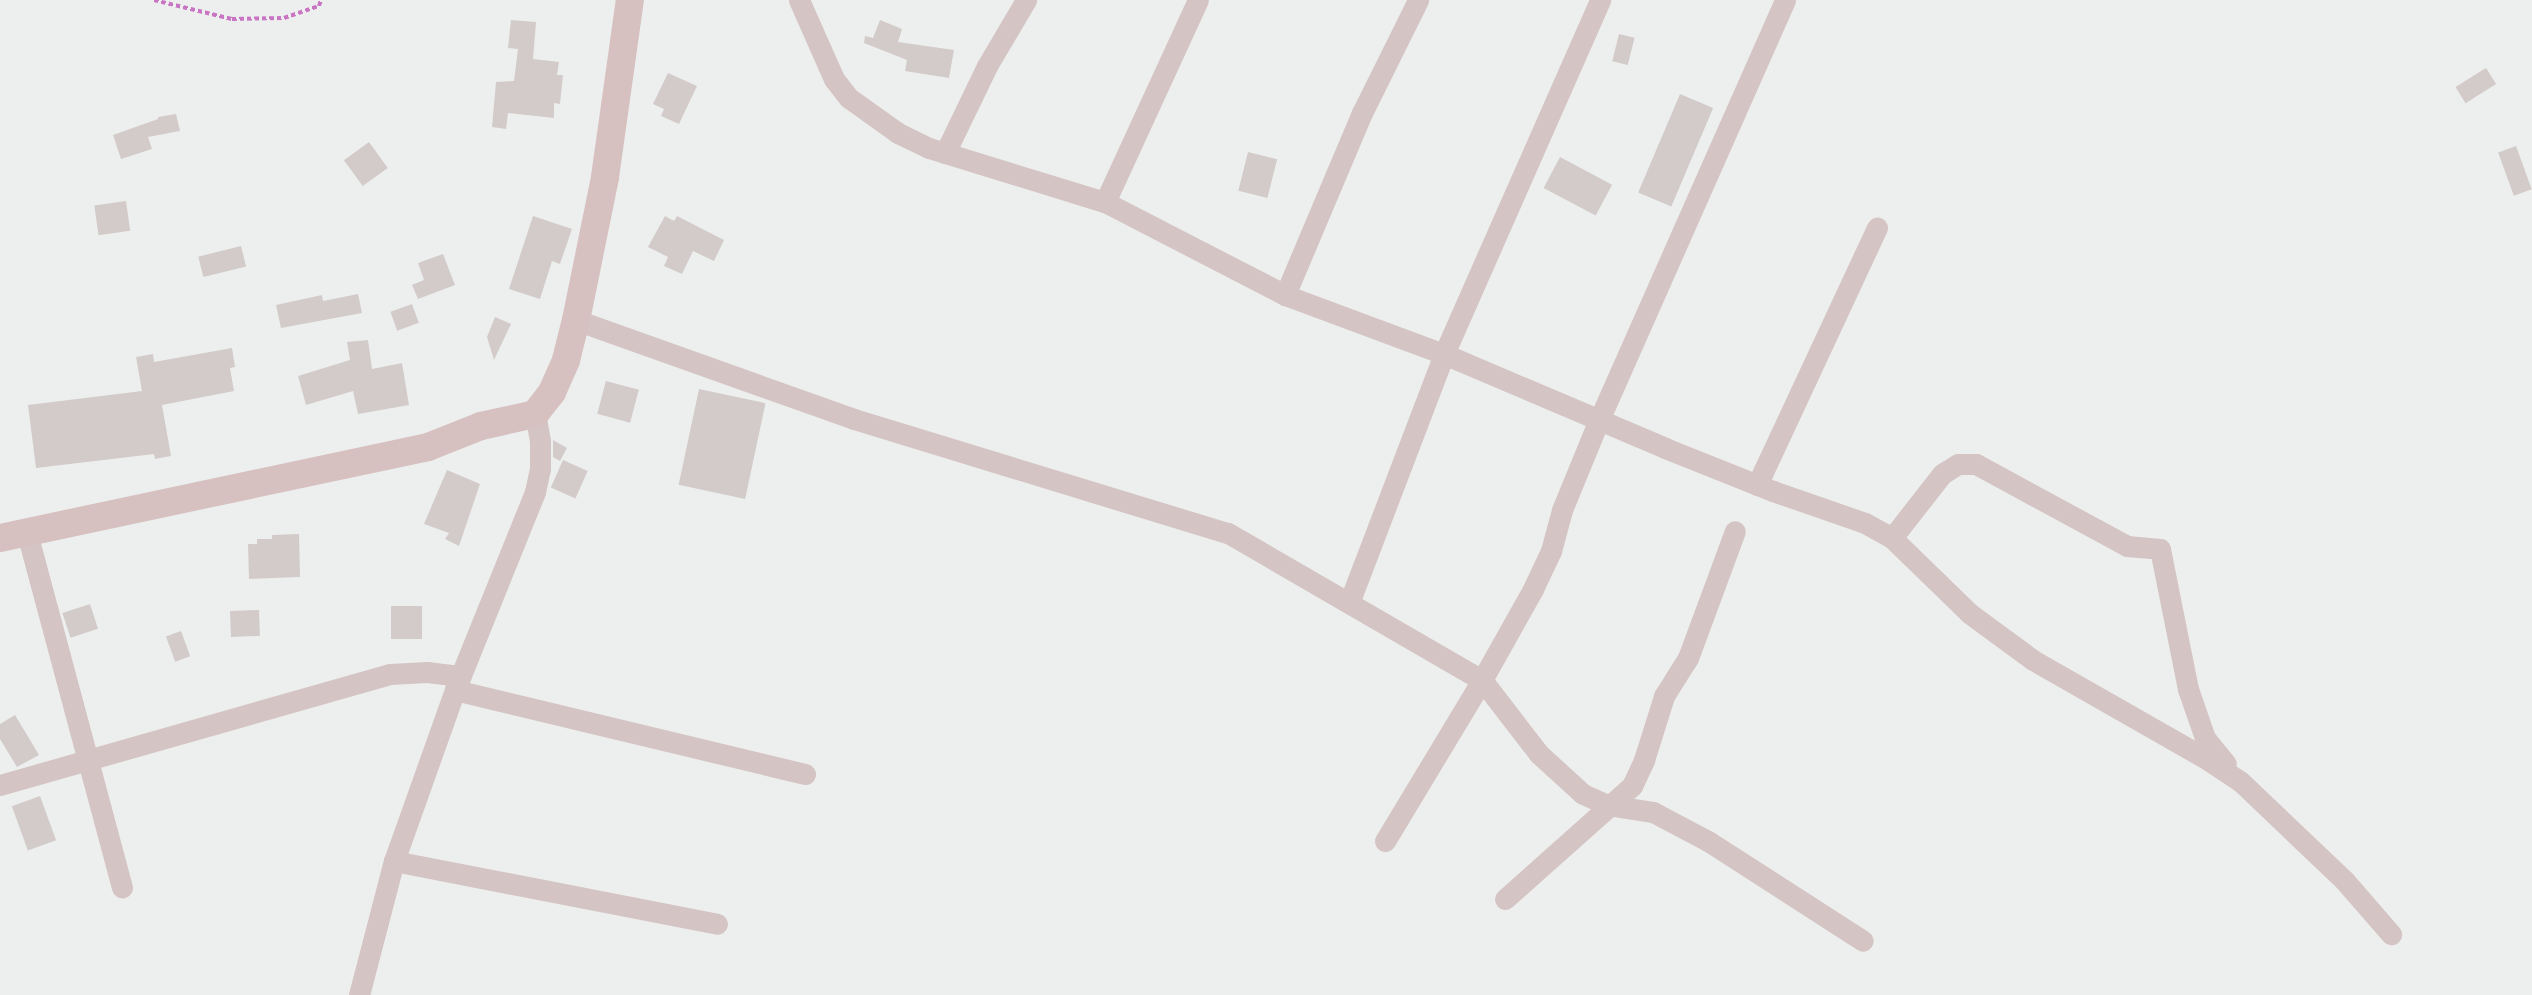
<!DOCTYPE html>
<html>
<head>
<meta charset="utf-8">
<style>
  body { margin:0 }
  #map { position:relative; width:2532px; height:995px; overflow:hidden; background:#edefee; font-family:"Public Sans",sans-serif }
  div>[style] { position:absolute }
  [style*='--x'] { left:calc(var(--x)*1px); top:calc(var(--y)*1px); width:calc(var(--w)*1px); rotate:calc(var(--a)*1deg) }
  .building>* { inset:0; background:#d2cbca; transform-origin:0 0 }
  .path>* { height:4px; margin-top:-2px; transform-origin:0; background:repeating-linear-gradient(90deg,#ca75c3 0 4.5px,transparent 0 7.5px) }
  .street>* { height:21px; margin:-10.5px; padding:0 10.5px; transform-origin:10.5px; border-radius:10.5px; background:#d4c4c3 }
  .secondary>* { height:28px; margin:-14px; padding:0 14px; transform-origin:14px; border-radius:14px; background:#d6c1c0 }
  span { translate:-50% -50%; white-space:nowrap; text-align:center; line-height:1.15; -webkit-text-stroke:6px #fff; paint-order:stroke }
</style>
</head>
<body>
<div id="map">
  <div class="building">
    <div style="clip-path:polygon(511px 20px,536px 22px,533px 59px,559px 62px,557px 75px,563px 75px,560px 104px,554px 103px,554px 118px,508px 113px,506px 129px,492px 127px,496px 82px,514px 81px,518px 49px,508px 48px)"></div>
    <div style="clip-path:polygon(880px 20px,902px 29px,898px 42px,954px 50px,949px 78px,905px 71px,907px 60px,864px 43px,865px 36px,873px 38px)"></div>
    <div style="left:1619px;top:34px;width:16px;height:28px;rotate:14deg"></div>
    <div style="left:2486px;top:68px;width:19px;height:36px;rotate:58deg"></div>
    <div style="clip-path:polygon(668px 73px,697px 86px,679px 124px,661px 116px,664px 109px,653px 104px)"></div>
    <div style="left:1680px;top:94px;width:36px;height:107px;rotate:23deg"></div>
    <div style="clip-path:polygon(176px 114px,180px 131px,148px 137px,152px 149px,121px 159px,113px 135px,158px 119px,158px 117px)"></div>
    <div style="left:369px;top:142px;width:32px;height:31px;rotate:54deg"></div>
    <div style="left:2516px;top:146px;width:46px;height:19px;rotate:70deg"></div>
    <div style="left:1248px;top:152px;width:30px;height:40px;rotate:14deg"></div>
    <div style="left:1560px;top:157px;width:59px;height:35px;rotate:28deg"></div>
    <div style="left:126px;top:201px;width:30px;height:32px;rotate:82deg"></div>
    <div style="clip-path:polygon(533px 216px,572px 229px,560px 264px,552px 261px,540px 299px,509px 289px)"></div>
    <div style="clip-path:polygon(665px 216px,674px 221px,677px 216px,724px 240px,714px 261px,693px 251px,682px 274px,664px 266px,668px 257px,648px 247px)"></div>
    <div style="left:241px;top:246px;width:21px;height:44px;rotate:76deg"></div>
    <div style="clip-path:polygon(443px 254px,455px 285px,418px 299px,412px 285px,424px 280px,418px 263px)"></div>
    <div style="clip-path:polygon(358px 294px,362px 313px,281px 328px,276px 305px,322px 295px,323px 301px)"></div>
    <div style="left:412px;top:304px;width:20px;height:23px;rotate:70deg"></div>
    <div style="clip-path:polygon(495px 317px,511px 324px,494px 360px,487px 337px)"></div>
    <div style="clip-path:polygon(368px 340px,372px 369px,402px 363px,409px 405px,358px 414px,353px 391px,306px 405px,298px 376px,350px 360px,347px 342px)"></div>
    <div style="clip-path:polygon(232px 348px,235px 367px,230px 368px,234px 391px,162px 405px,171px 456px,155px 459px,154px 454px,36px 468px,28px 405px,142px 391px,136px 357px,153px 354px,154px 362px)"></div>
    <div style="left:606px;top:381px;width:34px;height:34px;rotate:15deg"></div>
    <div style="left:699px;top:389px;width:68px;height:98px;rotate:12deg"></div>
    <div style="clip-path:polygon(553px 440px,567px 448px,560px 461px,553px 457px)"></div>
    <div style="left:563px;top:460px;width:27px;height:30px;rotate:24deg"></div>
    <div style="clip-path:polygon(447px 470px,480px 484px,459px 546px,445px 539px,449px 533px,424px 524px)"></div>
    <div style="clip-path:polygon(299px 534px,300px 577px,249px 579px,248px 544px,257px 544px,257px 539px,272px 539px,272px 535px)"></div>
    <div style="left:90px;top:604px;width:26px;height:29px;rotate:72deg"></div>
    <div style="left:391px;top:606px;width:31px;height:33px"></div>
    <div style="left:259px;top:610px;width:26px;height:29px;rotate:88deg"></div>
    <div style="left:181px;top:631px;width:27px;height:16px;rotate:70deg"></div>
    <div style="clip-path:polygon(15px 715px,39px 755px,17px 767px,0 739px,0 724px)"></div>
    <div style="left:40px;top:796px;width:47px;height:30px;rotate:70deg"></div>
  </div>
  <div class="path">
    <div style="--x:154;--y:0;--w:80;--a:13.7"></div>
    <div style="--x:232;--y:19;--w:52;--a:-1.1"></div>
    <div style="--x:284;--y:18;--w:37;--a:-19"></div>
    <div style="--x:319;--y:6;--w:6;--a:-72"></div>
  </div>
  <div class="street">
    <div style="--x:799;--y:0;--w:86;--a:66.1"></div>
    <div style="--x:834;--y:79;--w:24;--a:52"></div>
    <div style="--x:849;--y:98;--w:60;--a:35.5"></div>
    <div style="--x:898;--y:133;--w:34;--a:26"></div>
    <div style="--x:929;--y:148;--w:184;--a:17.1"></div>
    <div style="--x:1105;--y:202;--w:203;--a:27.3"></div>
    <div style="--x:1285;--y:295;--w:170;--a:20.4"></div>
    <div style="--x:1444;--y:354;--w:240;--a:23"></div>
    <div style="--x:1665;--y:448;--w:116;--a:21.7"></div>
    <div style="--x:1773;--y:491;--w:97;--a:19.2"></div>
    <div style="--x:1865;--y:523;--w:31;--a:29"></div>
    <div style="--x:1892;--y:538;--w:107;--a:44.2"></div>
    <div style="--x:1969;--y:613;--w:79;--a:36.3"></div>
    <div style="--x:2033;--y:660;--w:198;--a:29.7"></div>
    <div style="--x:2205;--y:758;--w:43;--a:33.7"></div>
    <div style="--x:2241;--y:782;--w:142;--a:43.6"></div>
    <div style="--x:2344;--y:880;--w:72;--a:49"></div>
    <div style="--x:945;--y:153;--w:97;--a:-64.2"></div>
    <div style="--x:987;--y:66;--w:77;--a:-59.4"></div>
    <div style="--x:1105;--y:202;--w:222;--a:-65.3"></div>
    <div style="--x:1285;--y:295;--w:198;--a:-67.1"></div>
    <div style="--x:1362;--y:113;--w:126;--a:-63.6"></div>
    <div style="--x:576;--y:320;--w:295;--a:19.6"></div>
    <div style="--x:854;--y:419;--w:391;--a:17"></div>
    <div style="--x:1228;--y:533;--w:293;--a:30.1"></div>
    <div style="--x:1482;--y:680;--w:93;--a:52.4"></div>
    <div style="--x:1539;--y:754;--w:59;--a:42.3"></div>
    <div style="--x:1583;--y:794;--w:27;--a:24"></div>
    <div style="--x:1608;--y:805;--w:46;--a:8.8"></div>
    <div style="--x:1653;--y:812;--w:62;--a:27.8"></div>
    <div style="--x:1708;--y:841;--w:184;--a:32.8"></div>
    <div style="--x:1757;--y:485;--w:284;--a:-65"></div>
    <div style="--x:27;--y:533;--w:367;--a:75"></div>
    <div style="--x:1892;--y:538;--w:81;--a:-52"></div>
    <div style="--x:1942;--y:474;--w:19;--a:-32"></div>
    <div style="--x:1958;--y:464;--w:18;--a:0"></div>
    <div style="--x:1976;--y:464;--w:172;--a:28.5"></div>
    <div style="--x:2127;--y:546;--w:33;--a:5"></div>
    <div style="--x:2160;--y:549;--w:143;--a:78.7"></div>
    <div style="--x:2188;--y:689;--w:52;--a:70.9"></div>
    <div style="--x:2205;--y:738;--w:33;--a:51"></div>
    <div style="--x:1349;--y:603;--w:267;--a:-69.1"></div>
    <div style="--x:1444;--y:354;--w:387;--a:-66.2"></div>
    <div style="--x:455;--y:690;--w:360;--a:13.5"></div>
    <div style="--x:0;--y:785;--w:405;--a:-15.9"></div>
    <div style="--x:390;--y:674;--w:37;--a:-3"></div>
    <div style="--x:427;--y:672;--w:34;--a:7"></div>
    <div style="--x:1385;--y:841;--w:188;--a:-58.9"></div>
    <div style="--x:1482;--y:680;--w:104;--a:-60.7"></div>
    <div style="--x:1533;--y:589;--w:42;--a:-64.7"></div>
    <div style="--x:1551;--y:551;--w:42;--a:-75"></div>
    <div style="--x:1562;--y:510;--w:97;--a:-67.7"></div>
    <div style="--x:1599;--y:420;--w:459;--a:-66.1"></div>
    <div style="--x:394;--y:861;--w:329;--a:11"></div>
    <div style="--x:1505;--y:899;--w:170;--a:-41.7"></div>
    <div style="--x:1632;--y:786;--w:29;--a:-65"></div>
    <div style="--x:1644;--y:760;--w:67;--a:-72.6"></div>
    <div style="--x:1664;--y:696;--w:45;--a:-57.7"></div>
    <div style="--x:1688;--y:658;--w:135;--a:-69.7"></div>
    <div style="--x:359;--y:995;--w:138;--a:-75.4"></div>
    <div style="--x:394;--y:861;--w:182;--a:-70.4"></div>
    <div style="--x:455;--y:690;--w:214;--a:-68"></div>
    <div style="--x:535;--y:492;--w:24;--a:-78"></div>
    <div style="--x:540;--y:469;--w:28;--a:-90"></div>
    <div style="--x:540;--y:441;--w:27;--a:-100"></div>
  </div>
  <div class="secondary">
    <div style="--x:0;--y:538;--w:438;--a:-12"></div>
    <div style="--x:428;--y:447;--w:57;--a:-21.6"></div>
    <div style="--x:481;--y:426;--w:55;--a:-12.5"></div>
    <div style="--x:535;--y:414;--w:28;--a:-52"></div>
    <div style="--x:552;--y:392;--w:35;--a:-66"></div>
    <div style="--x:566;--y:360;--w:41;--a:-76"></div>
    <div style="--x:576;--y:320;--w:146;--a:-78.5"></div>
    <div style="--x:605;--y:177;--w:179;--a:-82"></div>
  </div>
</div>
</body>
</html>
